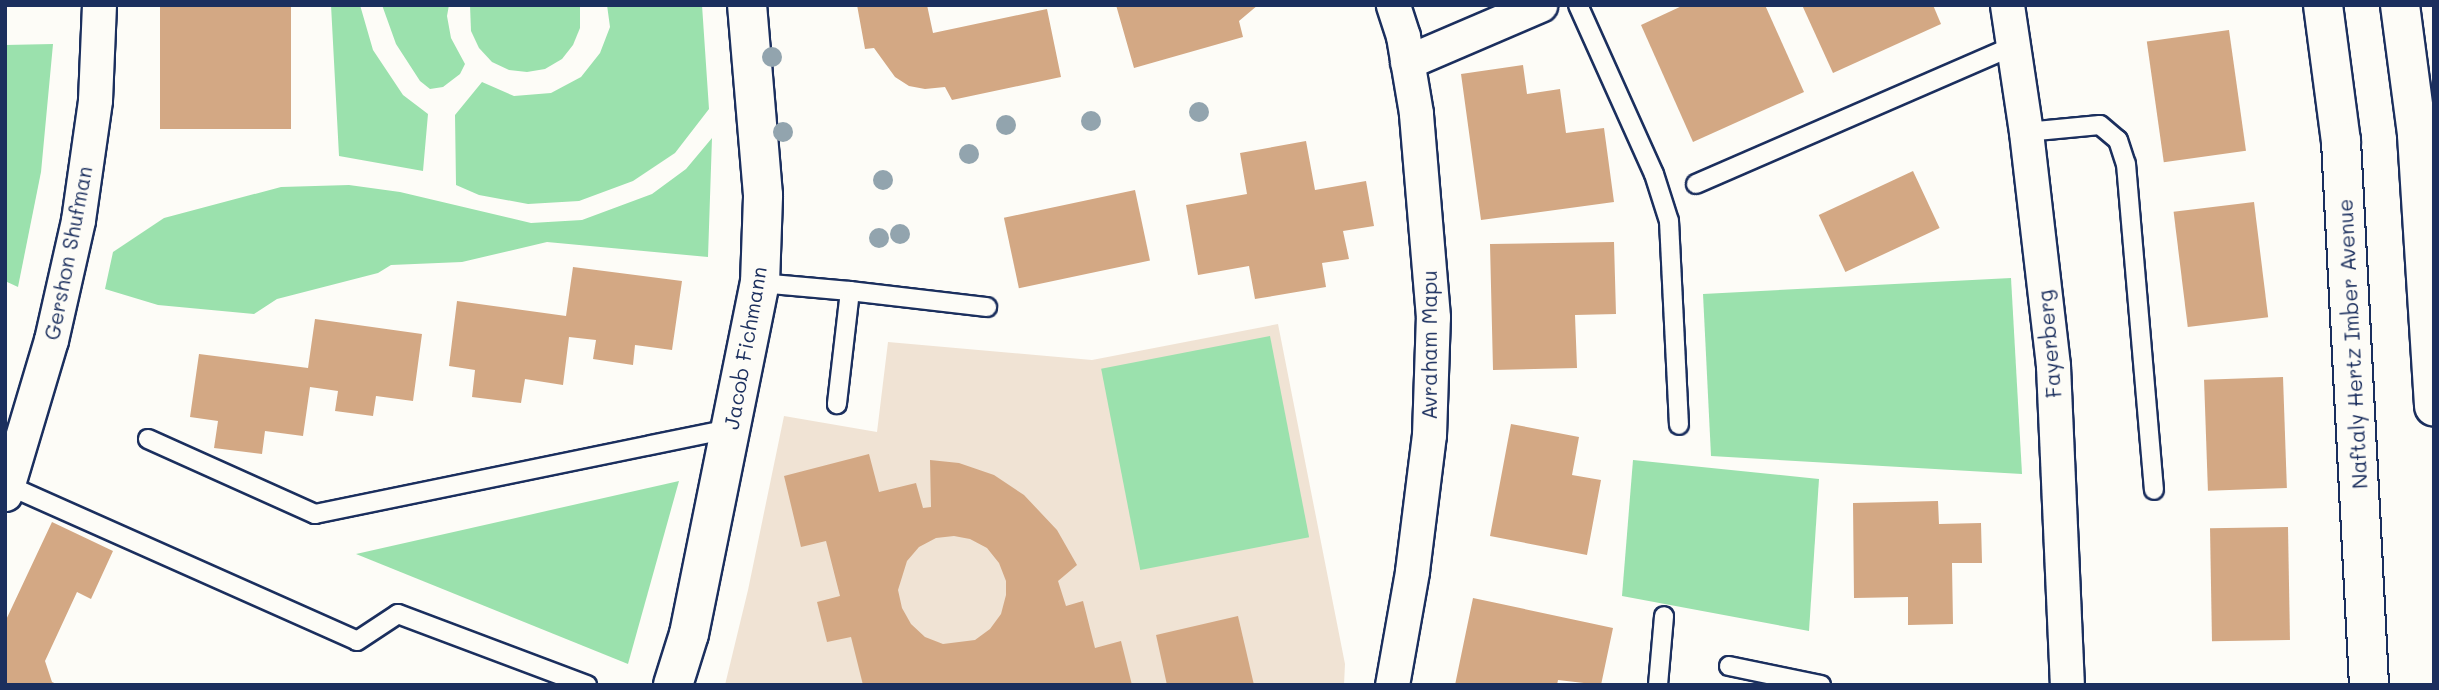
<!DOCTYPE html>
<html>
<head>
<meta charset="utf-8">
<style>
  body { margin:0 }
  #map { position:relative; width:2439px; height:690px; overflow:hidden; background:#fdfcf7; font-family:Mali,sans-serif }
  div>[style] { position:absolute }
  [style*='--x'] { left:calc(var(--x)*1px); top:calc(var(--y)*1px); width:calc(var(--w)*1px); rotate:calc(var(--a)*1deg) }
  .built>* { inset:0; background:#f0e3d4 }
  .green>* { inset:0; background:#9be1ad; transform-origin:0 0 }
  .building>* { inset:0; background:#d3a884; transform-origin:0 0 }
  .roads { filter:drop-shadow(2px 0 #1b2f5e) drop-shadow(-2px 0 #1b2f5e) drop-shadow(0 2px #1b2f5e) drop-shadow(0 -2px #1b2f5e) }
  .service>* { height:18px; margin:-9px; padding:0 9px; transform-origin:9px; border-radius:9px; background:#fdfcf7 }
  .minor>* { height:33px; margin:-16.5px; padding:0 16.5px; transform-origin:16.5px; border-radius:16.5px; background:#fdfcf7 }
  .tertiary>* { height:38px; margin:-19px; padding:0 19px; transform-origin:19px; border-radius:19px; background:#fdfcf7 }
  .secondary>* { height:38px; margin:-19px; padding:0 19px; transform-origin:19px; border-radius:19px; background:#fdfcf7 }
  .trees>* { width:20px; height:20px; margin:-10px; border-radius:50%; background:#92a4ae }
  span { translate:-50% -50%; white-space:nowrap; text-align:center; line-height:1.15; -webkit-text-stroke:5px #fdfcf7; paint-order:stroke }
  .street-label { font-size:21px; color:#1b2f5e }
  .frame { position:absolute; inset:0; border:7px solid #1b2f5e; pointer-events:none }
</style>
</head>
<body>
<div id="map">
  <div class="built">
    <div style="clip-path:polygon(1278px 324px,1345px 664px,1344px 685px,725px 685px,748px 590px,784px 416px,877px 432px,888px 342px,1092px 360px)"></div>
  </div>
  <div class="green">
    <div style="clip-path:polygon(331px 5px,360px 5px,373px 50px,403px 95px,428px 114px,423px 171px,339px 156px)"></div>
    <div style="clip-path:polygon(382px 5px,449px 5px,447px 16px,451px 38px,465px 64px,460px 74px,443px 87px,430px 89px,420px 81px,396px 44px)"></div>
    <div style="clip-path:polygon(470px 5px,580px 5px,580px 28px,573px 45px,562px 59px,545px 69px,527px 72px,509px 70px,492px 62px,479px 48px,471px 31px)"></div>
    <div style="clip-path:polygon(607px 5px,702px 5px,709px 109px,675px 153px,633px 181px,579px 201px,528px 204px,479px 195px,456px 185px,455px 115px,482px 82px,514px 96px,551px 93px,581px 77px,600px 53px,610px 27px)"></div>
    <div style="clip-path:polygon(53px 44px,41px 172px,18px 287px,5px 281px,5px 45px)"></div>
    <div style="clip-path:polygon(712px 138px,708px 257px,547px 242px,462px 262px,391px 265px,378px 273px,277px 299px,254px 314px,158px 305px,105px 289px,113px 252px,164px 218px,281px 187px,349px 185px,400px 192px,531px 223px,582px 220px,652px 194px,686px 169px)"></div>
    <div style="clip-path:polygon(2011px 278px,2022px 474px,1711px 456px,1703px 294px)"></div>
    <div style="left:1270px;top:336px;width:205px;height:172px;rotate:79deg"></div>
    <div style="clip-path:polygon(1633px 460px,1819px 479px,1809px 631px,1622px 596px)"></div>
    <div style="clip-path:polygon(679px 481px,628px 664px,356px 554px)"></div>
  </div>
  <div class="building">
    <div style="left:160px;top:5px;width:131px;height:124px"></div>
    <div style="clip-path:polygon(857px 5px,927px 5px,933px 33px,1047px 9px,1061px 77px,952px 100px,945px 87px,925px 89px,909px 86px,895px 77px,874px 48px,865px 49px)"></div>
    <div style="clip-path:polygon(1116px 5px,1258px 5px,1239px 21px,1243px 37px,1134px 68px)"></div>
    <div style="clip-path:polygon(1684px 5px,1765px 5px,1804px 92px,1693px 142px,1641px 25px)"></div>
    <div style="clip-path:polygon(1802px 5px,1933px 5px,1941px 24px,1833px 73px)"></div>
    <div style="left:2229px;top:30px;width:122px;height:83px;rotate:82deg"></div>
    <div style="clip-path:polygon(1523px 65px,1527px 94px,1560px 89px,1566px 133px,1604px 128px,1614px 202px,1481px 220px,1461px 74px)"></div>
    <div style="clip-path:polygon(1306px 141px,1315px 190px,1366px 181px,1374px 226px,1343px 231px,1349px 259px,1322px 263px,1326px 287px,1255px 299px,1249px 266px,1198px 275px,1186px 205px,1247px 194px,1240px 153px)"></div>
    <div style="left:1913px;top:171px;width:63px;height:104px;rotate:65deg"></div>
    <div style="left:1135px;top:190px;width:72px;height:134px;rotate:78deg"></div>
    <div style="left:2254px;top:202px;width:116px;height:81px;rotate:83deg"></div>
    <div style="clip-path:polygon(1614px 242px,1616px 314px,1575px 315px,1577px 368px,1493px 370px,1490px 244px)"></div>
    <div style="clip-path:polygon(573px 267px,682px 281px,672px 350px,635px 345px,633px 365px,593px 359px,596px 340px,569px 337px,563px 385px,525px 379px,521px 403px,472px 397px,475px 370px,449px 366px,457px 301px,566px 316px)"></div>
    <div style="clip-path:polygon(315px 319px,422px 334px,413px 401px,376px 396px,373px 416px,335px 411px,338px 391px,310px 387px,303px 436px,265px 431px,262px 454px,214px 448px,218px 421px,190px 417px,199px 354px,308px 368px)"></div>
    <div style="left:2283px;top:377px;width:111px;height:79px;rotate:88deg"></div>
    <div style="clip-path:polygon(1511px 424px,1579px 437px,1572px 475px,1601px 480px,1587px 555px,1490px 536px)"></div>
    <div style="clip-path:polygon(evenodd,869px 454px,879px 492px,916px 483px,923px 508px,931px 507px,930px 460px,959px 463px,994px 475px,1024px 495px,1057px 530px,1077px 565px,1058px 581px,1066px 606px,1083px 601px,1095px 648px,1121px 641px,1132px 685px,863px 685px,851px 637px,827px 642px,817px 602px,840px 596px,826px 541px,801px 547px,784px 476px,869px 454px,954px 536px,970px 539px,987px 548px,999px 563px,1006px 581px,1006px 595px,1001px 614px,990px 629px,975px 640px,943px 644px,925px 637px,911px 624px,902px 608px,898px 590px,907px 561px,919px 547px,936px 538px,954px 536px)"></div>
    <div style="clip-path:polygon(1938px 501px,1939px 524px,1981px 523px,1982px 563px,1952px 563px,1953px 624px,1908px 625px,1908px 597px,1854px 598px,1853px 503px)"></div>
    <div style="clip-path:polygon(52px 522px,113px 551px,91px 599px,77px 592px,45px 661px,52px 682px,59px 685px,5px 685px,5px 622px)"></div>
    <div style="left:2288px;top:527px;width:113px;height:78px;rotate:89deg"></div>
    <div style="clip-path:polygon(1473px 598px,1613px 628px,1601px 685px,1558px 680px,1557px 685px,1455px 685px)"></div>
    <div style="clip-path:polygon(1238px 616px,1254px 685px,1167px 685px,1156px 635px)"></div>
  </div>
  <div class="roads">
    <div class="service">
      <div style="--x:1578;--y:5;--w:185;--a:65.8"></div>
      <div style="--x:1654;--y:174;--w:49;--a:72.3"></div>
      <div style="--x:1669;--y:221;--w:204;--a:87.2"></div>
      <div style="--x:2026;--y:132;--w:74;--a:-5.4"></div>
      <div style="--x:2100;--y:125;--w:23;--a:40"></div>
      <div style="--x:2118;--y:140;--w:25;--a:72"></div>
      <div style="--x:2126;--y:164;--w:327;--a:85.1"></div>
      <div style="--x:1696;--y:184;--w:347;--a:-23.5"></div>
      <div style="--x:760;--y:283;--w:90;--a:5.1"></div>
      <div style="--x:850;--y:291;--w:114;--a:96.6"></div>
      <div style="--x:850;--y:291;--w:138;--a:6.7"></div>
      <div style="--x:148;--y:439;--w:183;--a:24.2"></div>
      <div style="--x:315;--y:514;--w:424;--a:-11.6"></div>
      <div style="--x:5;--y:484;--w:385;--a:24"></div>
      <div style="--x:357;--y:641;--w:49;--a:-33.4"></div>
      <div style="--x:398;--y:614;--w:202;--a:20.6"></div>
      <div style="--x:1729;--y:666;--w:94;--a:11.7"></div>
      <div style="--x:1658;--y:685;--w:69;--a:-85"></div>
    </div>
    <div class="minor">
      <div style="--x:2007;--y:5;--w:128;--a:81.5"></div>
      <div style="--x:2026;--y:132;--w:236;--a:83.4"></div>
      <div style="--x:2053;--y:366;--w:319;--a:87.5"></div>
      <div style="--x:1407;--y:62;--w:145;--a:-23.2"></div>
      <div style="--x:5;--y:494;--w:161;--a:-73.4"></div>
      <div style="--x:51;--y:340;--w:123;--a:-77.3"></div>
      <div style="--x:78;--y:220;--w:121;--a:-81.9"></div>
      <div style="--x:95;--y:100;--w:95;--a:-87.6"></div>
      <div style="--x:1392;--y:685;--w:116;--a:-80"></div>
      <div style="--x:1412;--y:571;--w:137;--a:-82.9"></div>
      <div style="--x:1429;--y:435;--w:118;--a:-88.1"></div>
      <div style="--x:1433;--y:317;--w:205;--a:-94.8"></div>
      <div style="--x:1416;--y:113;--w:78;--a:-99.6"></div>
      <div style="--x:1403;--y:36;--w:33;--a:-108"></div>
    </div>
    <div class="tertiary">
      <div style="--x:673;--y:685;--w:53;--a:-72.6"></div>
      <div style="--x:689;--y:634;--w:358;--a:-78.6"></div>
      <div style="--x:760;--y:283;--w:88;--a:-88"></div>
      <div style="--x:763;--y:195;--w:191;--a:-94.8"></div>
    </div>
    <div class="secondary">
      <div style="--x:2323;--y:5;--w:137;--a:82.5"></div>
      <div style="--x:2341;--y:141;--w:545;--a:87.05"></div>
      <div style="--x:2400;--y:5;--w:131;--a:82.5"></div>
      <div style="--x:2417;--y:135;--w:272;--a:86.4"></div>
    </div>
  </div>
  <div class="trees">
    <div style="left:772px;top:57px"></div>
    <div style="left:1199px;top:112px"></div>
    <div style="left:1091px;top:121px"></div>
    <div style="left:1006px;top:125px"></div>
    <div style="left:783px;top:132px"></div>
    <div style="left:969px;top:154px"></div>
    <div style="left:883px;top:180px"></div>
    <div style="left:900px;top:234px"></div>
    <div style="left:879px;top:238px"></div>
  </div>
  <div class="street-label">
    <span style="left:68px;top:253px;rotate:-79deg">Gershon Shufman</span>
    <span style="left:2049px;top:344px;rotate:-95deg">Fayerberg</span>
    <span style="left:2352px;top:344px;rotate:-93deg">Naftaly Hertz Imber Avenue</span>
    <span style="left:1429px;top:345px;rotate:-90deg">Avraham Mapu</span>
    <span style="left:745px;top:348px;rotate:-80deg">Jacob Fichmann</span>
  </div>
  <div class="frame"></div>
</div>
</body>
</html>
